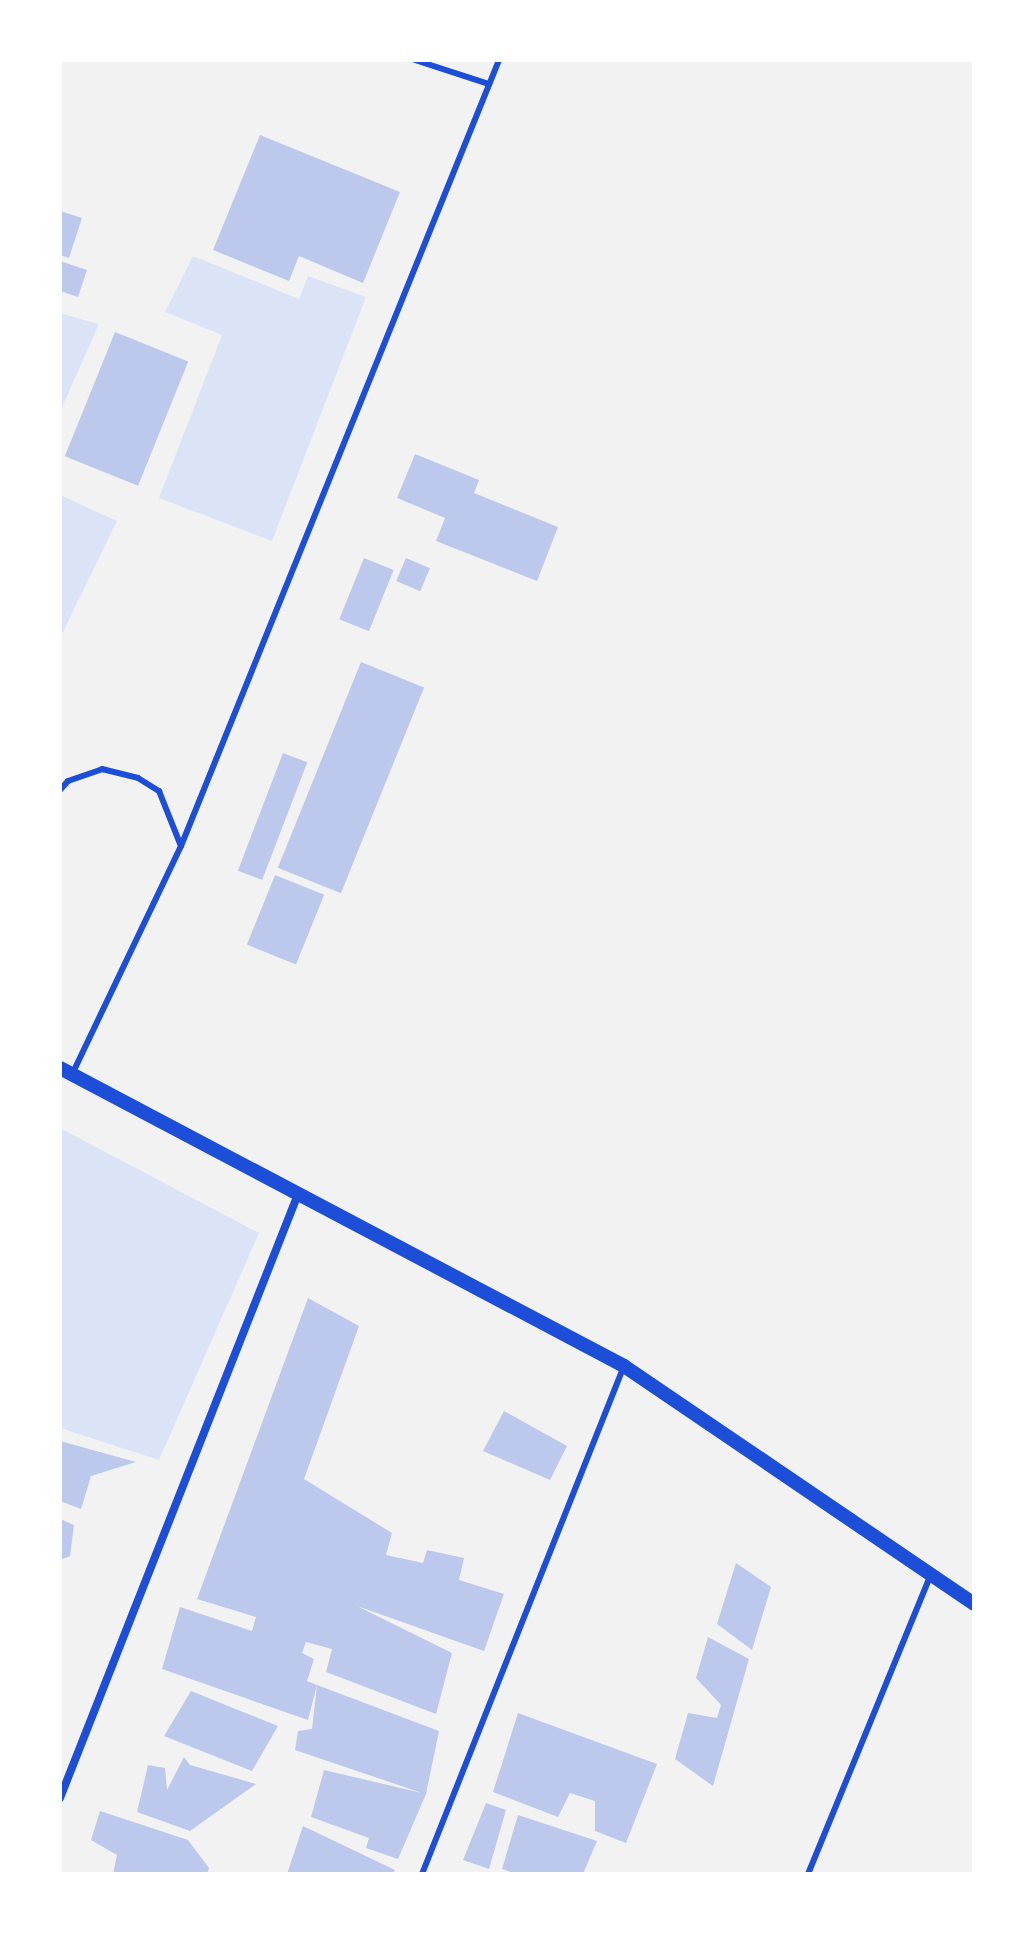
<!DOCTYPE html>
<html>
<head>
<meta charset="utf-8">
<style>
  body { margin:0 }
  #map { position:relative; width:1034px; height:1934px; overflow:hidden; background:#f2f2f2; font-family:Quicksand,sans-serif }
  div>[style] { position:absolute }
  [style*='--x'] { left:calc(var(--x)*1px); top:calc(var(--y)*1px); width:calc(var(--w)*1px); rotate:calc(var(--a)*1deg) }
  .green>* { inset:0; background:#dbe4f7 }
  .building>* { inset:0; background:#bdc9ec; transform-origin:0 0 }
  .service>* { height:6px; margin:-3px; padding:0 3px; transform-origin:3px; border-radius:3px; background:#1d4ed8 }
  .minor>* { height:8px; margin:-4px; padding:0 4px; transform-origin:4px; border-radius:4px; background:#1d4ed8 }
  .tertiary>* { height:14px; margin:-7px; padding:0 7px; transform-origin:7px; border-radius:7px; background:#1d4ed8 }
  span { translate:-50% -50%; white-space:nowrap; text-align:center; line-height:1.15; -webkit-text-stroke:8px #fff; paint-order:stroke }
  .frame { position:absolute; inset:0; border:62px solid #fff; pointer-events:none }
</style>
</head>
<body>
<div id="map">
  <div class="green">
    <div style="clip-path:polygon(193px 256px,299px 299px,308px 276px,366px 297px,272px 541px,159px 498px,222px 335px,165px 312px)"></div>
    <div style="clip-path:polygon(60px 313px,99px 324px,60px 412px)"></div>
    <div style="clip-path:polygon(60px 495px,117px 521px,60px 638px)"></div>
    <div style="clip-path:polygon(60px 1128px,259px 1233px,159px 1460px,60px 1428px)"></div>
  </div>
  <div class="building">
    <div style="clip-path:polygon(260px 135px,400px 192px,363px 283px,299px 256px,289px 281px,213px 250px)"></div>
    <div style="clip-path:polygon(60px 211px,82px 218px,69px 258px,60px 255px)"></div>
    <div style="clip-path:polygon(60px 261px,87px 270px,78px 297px,60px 291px)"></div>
    <div style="left:115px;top:332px;width:79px;height:134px;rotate:22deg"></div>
    <div style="clip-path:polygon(415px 454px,479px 480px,474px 493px,558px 527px,537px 581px,436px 541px,445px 518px,397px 498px)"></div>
    <div style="left:364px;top:558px;width:32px;height:66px;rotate:22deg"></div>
    <div style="left:406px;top:558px;width:26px;height:25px;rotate:23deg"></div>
    <div style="left:361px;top:662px;width:68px;height:222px;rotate:22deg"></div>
    <div style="left:283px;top:753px;width:26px;height:126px;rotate:21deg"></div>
    <div style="left:275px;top:875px;width:53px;height:75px;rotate:22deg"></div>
    <div style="clip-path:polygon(308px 1298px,359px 1326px,304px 1479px,392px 1533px,386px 1555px,423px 1563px,427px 1550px,464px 1558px,459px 1580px,504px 1594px,484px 1651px,357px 1606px,452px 1653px,436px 1714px,326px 1672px,332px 1649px,306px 1642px,302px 1653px,314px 1659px,307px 1681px,317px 1685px,308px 1720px,162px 1669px,180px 1607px,252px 1631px,256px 1617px,197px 1599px)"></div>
    <div style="clip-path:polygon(504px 1411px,567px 1446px,550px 1480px,483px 1451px)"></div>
    <div style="clip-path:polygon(60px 1441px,136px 1462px,91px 1476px,81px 1509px,60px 1501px)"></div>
    <div style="clip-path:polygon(60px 1519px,74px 1525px,70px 1556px,60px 1560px)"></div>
    <div style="clip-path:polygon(736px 1563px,771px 1587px,752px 1650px,717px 1624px)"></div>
    <div style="clip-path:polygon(708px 1637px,749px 1659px,713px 1786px,675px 1759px,688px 1713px,717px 1718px,721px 1705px,696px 1678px)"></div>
    <div style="clip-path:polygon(317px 1685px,439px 1731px,426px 1794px,398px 1859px,366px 1848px,369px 1838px,311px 1817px,324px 1770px,422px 1793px,295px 1750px,298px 1731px,312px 1729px)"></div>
    <div style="clip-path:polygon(191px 1691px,278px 1726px,252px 1771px,164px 1736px)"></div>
    <div style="clip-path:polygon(518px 1713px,657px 1764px,626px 1843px,595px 1831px,595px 1801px,570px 1793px,558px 1817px,493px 1792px)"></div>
    <div style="clip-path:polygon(184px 1757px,190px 1765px,256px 1784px,190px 1831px,137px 1812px,148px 1765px,165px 1768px,167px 1790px)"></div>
    <div style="clip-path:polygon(486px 1803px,506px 1810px,489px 1869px,463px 1860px)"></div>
    <div style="clip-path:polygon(100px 1811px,188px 1840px,209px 1868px,207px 1874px,113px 1874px,117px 1855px,91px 1840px)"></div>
    <div style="clip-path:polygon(518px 1815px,597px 1841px,583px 1874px,516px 1874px,502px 1869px)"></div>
    <div style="clip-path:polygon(303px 1826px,395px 1870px,393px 1874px,287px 1874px)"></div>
  </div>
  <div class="service">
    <div style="--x:415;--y:60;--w:78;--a:18"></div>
    <div style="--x:60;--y:790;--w:12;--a:-48"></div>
    <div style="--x:68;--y:781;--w:36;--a:-19"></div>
    <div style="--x:102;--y:769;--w:37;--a:14"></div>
    <div style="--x:138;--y:778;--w:25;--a:32"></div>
    <div style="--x:159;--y:791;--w:59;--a:68.2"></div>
    <div style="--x:181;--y:846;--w:254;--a:115.5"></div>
    <div style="--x:181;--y:846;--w:848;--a:-67.97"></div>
    <div style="--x:422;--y:1874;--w:547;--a:-68.32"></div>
    <div style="--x:808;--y:1874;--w:321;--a:-67.7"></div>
  </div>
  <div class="minor">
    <div style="--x:60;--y:1798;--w:649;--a:-68.49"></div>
  </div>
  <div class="tertiary">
    <div style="--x:60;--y:1068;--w:638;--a:27.85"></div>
    <div style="--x:624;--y:1366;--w:423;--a:34.2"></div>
  </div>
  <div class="frame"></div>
</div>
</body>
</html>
